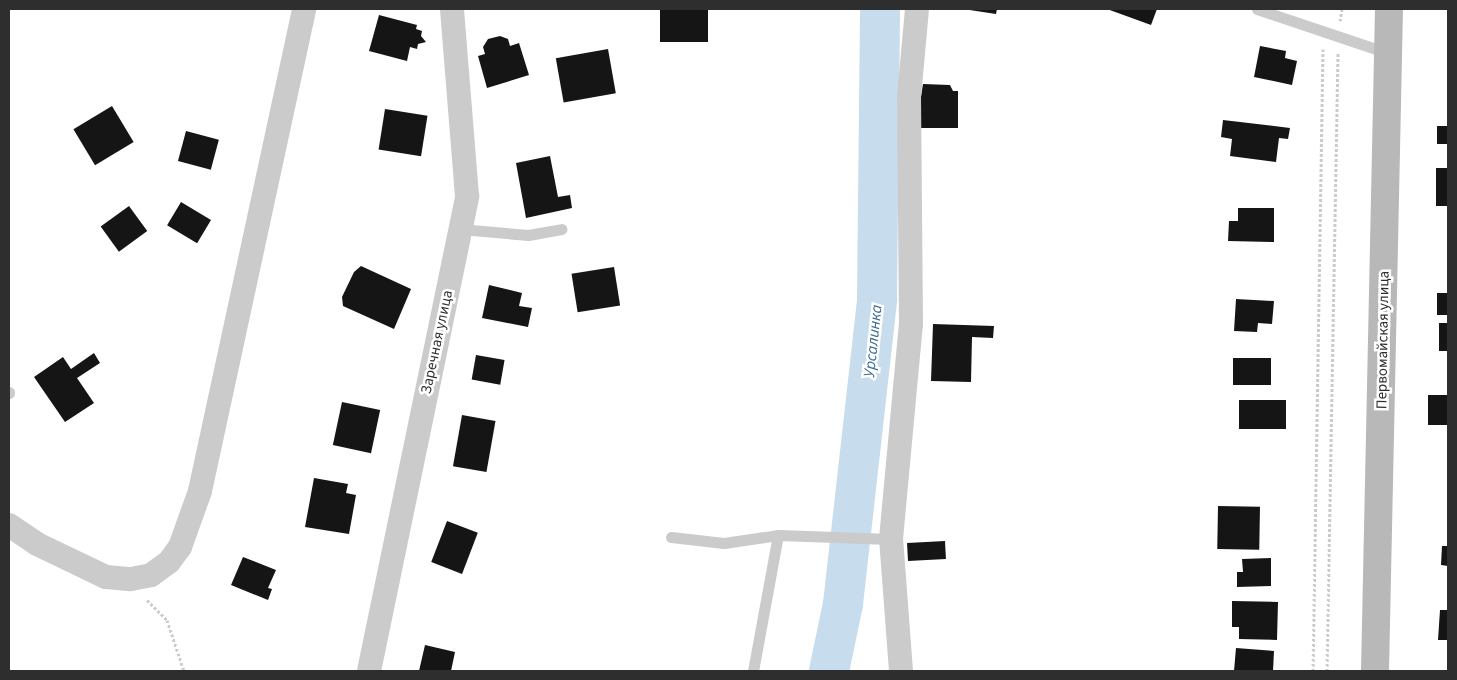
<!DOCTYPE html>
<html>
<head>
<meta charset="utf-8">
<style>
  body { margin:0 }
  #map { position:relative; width:1457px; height:680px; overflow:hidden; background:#fff; font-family:"Source Sans 3",sans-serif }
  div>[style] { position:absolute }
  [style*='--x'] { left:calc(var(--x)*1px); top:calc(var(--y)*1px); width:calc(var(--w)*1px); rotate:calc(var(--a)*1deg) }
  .river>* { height:40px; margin:-20px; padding:0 20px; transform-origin:20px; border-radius:20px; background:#c7dced }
  .building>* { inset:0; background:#151515; transform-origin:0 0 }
  .path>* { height:3px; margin-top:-1.5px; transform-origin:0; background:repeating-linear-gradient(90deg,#cbcbcb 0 2.5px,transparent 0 5px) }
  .lane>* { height:11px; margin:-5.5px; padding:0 5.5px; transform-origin:5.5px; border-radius:5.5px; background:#cbcbcb }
  .street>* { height:24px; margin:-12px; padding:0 12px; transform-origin:12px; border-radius:12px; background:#cbcbcb }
  .secondary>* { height:28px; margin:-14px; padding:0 14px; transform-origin:14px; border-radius:14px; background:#b8b8b8 }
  span { translate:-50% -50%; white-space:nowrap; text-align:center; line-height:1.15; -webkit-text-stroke:5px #fff; paint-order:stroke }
  .street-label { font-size:15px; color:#2e2e2e }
  .water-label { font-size:16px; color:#396c93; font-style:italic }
  .frame { position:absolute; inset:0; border:10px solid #2e2e2e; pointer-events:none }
</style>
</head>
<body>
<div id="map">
  <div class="river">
    <div style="--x:829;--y:671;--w:68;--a:-78.2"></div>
    <div style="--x:843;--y:604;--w:307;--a:-83.6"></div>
    <div style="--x:877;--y:299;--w:290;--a:-89.4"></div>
  </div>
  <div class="building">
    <div style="left:660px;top:9px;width:48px;height:33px"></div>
    <div style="clip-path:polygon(963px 9px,997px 9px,996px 14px)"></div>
    <div style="clip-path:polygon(1107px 9px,1157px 9px,1151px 25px)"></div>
    <div style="clip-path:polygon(379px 15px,417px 25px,416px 29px,422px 31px,421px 36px,426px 42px,418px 44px,417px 49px,410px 47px,407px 61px,369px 51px)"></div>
    <div style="clip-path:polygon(500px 36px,508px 39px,510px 46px,519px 43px,529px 75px,487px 88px,478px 56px,485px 54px,483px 47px,488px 39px)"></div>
    <div style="clip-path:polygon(1260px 46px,1286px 51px,1285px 58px,1297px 61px,1292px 85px,1254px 77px)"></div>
    <div style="left:608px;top:49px;width:45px;height:53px;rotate:80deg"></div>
    <div style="clip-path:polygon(923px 84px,950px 85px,953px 91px,958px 91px,958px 128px,916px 128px)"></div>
    <div style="left:112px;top:106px;width:42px;height:45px;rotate:59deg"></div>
    <div style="left:385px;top:109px;width:43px;height:41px;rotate:9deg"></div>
    <div style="clip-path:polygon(1223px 120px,1290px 128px,1288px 139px,1279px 138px,1276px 162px,1230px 156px,1232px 139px,1221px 137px)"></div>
    <div style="left:1437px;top:126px;width:11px;height:18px"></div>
    <div style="left:186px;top:131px;width:34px;height:31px;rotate:15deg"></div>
    <div style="clip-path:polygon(550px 156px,558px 197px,570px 195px,572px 208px,526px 218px,516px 163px)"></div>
    <div style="left:1436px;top:168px;width:12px;height:38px"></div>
    <div style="left:181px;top:202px;width:35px;height:27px;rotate:31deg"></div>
    <div style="left:129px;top:206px;width:31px;height:35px;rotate:54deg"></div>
    <div style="clip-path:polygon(1238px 208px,1274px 208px,1274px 242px,1228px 241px,1229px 221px,1238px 221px)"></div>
    <div style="clip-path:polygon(361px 266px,411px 289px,394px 329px,343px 306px,342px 297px,354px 272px)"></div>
    <div style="left:614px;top:267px;width:39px;height:43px;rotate:81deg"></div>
    <div style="clip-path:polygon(489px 285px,522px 293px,519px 306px,532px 308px,528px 327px,482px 318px)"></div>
    <div style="left:1437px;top:293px;width:11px;height:22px"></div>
    <div style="clip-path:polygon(1236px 299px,1274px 301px,1272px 324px,1258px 323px,1257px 332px,1234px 331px)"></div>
    <div style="left:1439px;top:323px;width:9px;height:28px"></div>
    <div style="clip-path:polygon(933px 324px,994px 326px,993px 338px,972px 337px,971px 382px,931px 381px)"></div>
    <div style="clip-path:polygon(94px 353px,100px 363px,77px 378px,94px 403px,65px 422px,34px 377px,63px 357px,71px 369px)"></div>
    <div style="left:476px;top:355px;width:29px;height:25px;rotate:10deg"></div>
    <div style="left:1233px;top:358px;width:38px;height:27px"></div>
    <div style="left:1428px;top:395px;width:20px;height:30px"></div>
    <div style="left:1239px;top:400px;width:47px;height:29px"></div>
    <div style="left:342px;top:402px;width:39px;height:44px;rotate:12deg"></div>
    <div style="left:462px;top:415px;width:34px;height:52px;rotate:10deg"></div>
    <div style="clip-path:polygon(314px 478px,348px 484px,346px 493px,356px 495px,349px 534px,305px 527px)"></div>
    <div style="left:1218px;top:506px;width:42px;height:43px;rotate:1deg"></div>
    <div style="left:447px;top:521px;width:33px;height:44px;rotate:21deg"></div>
    <div style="left:945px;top:541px;width:18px;height:38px;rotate:87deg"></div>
    <div style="clip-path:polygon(1442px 546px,1448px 546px,1448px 566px,1441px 565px)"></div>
    <div style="clip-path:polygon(243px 557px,276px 570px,268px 588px,272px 589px,268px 600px,231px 585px)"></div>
    <div style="clip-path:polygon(1271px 558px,1271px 586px,1237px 587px,1237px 572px,1243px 572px,1242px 559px)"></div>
    <div style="clip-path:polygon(1232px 601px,1278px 602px,1277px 640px,1239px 639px,1239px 627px,1232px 627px)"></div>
    <div style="clip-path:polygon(1440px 610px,1448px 610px,1448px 640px,1438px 640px)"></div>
    <div style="clip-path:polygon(425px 645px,455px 652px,451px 671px,419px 671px)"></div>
    <div style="clip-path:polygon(1236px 648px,1274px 651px,1273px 671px,1234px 671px)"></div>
  </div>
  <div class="path">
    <div style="--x:1340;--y:21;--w:12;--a:-81"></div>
    <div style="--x:147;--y:600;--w:28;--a:45"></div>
    <div style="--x:167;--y:620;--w:54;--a:71.6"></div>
    <div style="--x:1313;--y:671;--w:622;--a:-89.08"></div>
    <div style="--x:1327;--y:671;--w:619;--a:-88.98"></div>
  </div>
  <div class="lane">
    <div style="--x:1257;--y:9;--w:138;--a:18.6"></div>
    <div style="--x:460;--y:229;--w:68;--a:5"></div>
    <div style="--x:528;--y:235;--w:34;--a:-10"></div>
    <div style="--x:9;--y:393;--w:1;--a:-90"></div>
    <div style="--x:671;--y:537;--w:53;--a:6.5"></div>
    <div style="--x:724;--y:543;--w:55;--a:-8.4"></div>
    <div style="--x:778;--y:535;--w:113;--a:2"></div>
    <div style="--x:753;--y:671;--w:138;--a:-79.6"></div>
  </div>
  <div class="street">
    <div style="--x:9;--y:525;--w:34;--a:34"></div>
    <div style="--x:37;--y:544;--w:76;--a:25.6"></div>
    <div style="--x:106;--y:577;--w:25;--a:5"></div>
    <div style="--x:131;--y:579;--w:20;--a:-11"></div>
    <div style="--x:151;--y:575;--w:22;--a:-36"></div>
    <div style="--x:169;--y:562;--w:19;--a:-54"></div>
    <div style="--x:180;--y:547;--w:59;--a:-70.3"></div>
    <div style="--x:200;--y:491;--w:493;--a:-77.8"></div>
    <div style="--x:369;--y:671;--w:485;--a:-78.3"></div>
    <div style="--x:467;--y:196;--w:188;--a:-94.6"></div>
    <div style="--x:901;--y:671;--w:132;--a:-94.3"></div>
    <div style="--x:891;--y:539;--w:216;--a:-84.7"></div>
    <div style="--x:911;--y:324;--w:227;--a:-90.5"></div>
    <div style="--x:909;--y:97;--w:88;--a:-84.8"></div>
  </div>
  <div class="secondary">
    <div style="--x:1375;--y:671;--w:662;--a:-88.79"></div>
  </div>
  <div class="street-label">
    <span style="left:1383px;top:340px;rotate:-89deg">Первомайская улица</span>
    <span style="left:437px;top:342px;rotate:-78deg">Заречная улица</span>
  </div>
  <div class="water-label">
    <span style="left:873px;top:341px;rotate:-84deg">Урсалинка</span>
  </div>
  <div class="frame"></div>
</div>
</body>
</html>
